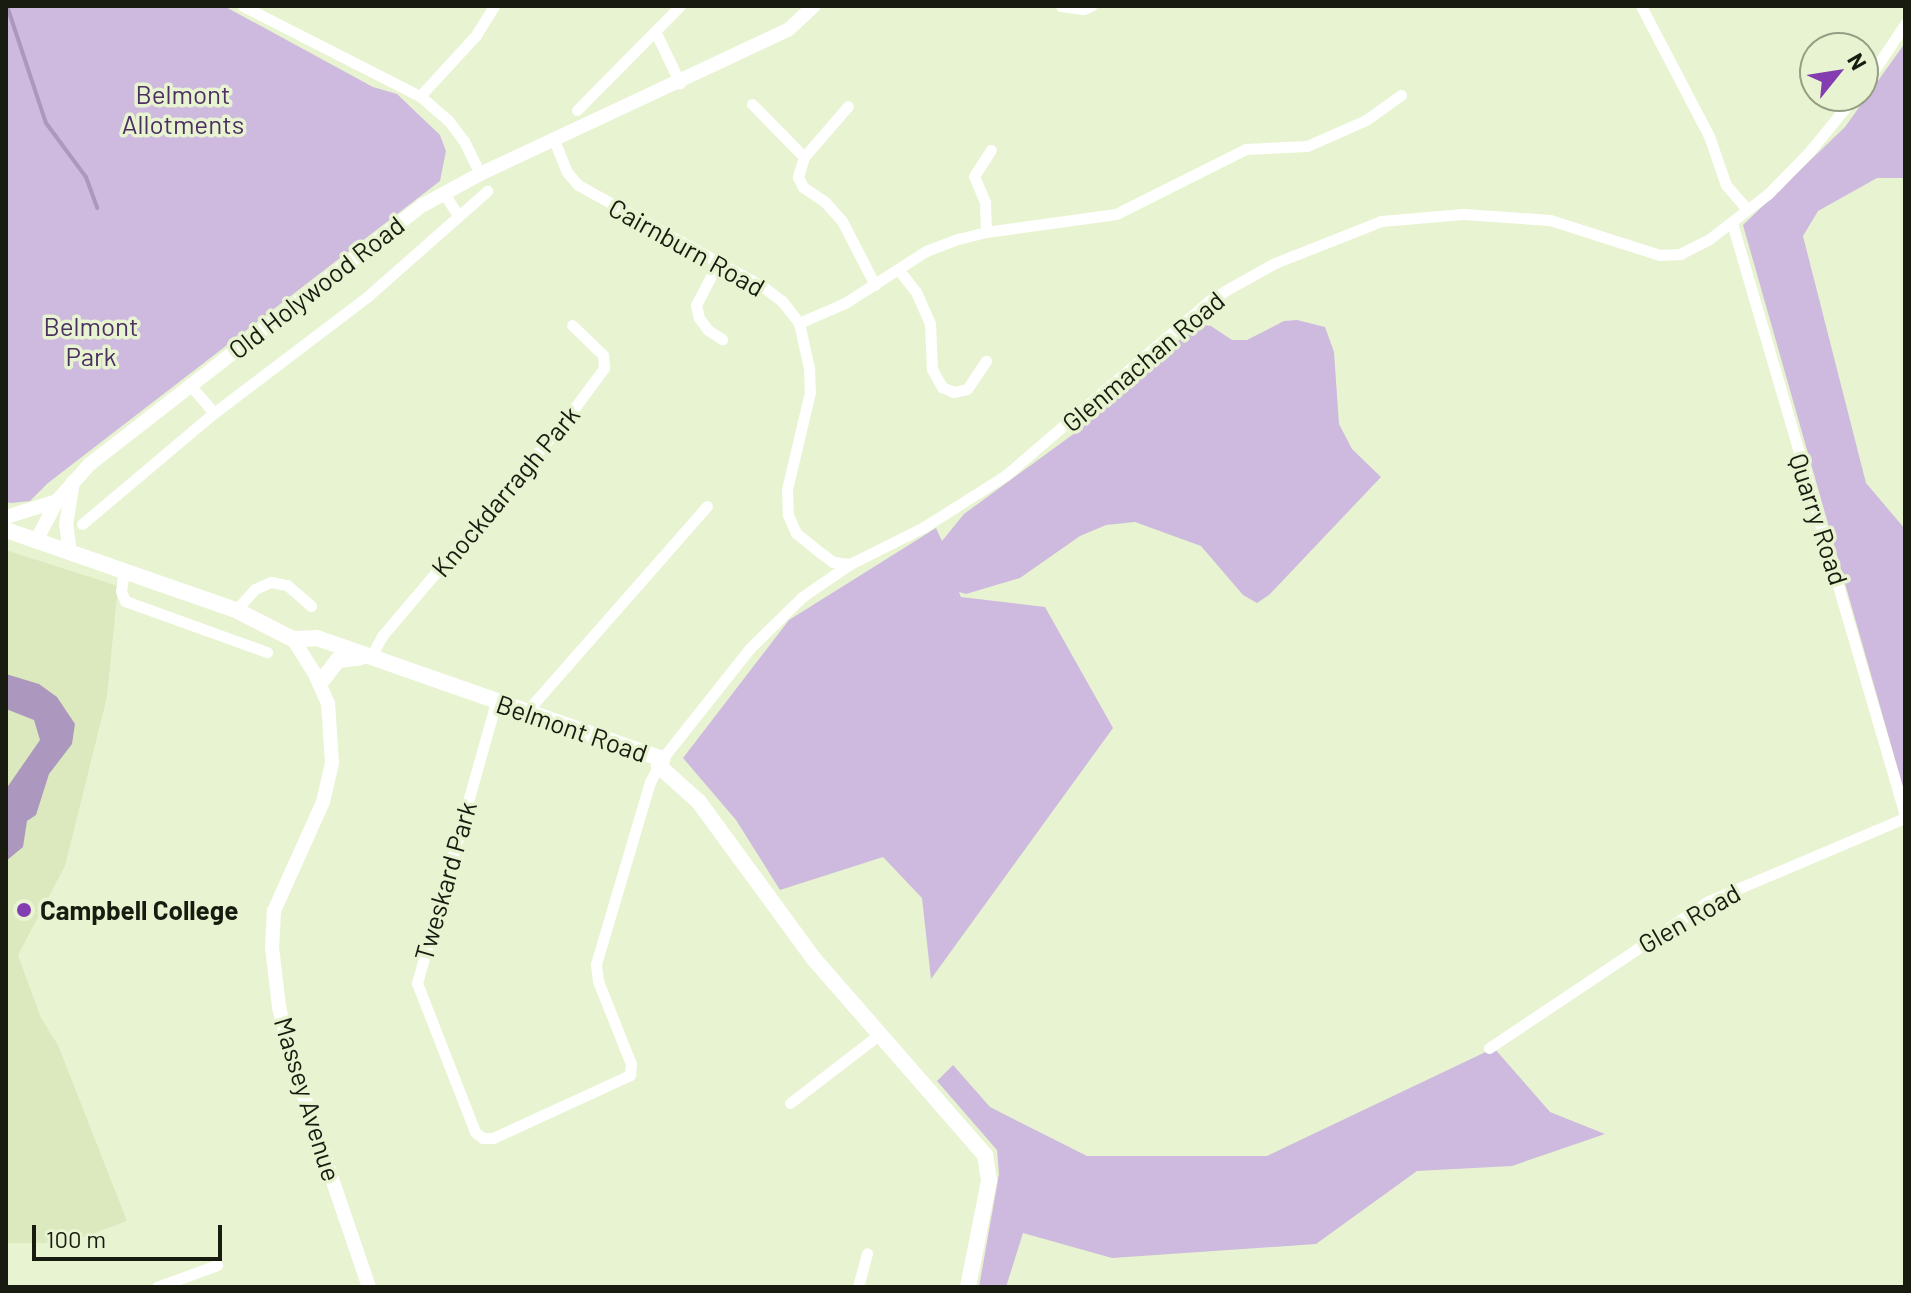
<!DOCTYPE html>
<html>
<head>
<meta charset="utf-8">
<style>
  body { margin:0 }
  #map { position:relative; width:1911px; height:1293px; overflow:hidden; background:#e8f4d1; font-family:Barlow,sans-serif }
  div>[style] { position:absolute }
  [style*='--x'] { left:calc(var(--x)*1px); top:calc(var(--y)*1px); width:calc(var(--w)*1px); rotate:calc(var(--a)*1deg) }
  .built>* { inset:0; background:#dce9bf }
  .green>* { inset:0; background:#cdbade }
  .water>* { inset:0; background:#ac98be }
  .stream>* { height:4px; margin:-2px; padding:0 2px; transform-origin:2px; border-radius:2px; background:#ac98be }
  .minor>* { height:11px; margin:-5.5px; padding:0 5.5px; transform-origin:5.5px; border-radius:5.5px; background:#fff }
  .tertiary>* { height:14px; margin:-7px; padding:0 7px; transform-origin:7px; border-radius:7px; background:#fff }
  .secondary>* { height:16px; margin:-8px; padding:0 8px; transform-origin:8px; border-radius:8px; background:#fff }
  .dots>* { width:22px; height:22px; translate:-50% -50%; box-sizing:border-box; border:4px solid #e8f4d1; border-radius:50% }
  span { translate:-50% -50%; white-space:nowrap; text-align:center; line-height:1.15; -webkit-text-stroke:7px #e8f4d1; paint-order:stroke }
  .park-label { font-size:26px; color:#4c3062 }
  .street-label { font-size:26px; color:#181c10 }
  .poi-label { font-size:26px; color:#181c10; font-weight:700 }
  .left { translate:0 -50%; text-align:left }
  .frame { position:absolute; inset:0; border:8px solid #181c10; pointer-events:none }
  .north { position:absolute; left:1799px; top:32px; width:80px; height:80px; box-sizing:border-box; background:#e8f4d1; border:2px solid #959e84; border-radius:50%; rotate:60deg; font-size:22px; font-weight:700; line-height:32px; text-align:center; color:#181c10 }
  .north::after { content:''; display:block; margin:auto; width:28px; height:36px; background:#833db0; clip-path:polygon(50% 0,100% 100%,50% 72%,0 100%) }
  .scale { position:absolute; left:32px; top:1225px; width:190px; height:36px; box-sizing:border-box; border:4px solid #181c10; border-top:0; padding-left:10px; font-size:24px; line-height:28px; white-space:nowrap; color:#181c10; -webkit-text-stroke:6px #e8f4d1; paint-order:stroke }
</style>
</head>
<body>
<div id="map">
  <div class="built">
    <div style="clip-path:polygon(6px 550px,118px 586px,107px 697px,65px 866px,18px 955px,41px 1018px,58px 1045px,127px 1221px,68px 1243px,6px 1243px)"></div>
  </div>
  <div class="green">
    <div style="clip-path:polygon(6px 6px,224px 6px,373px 87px,397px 94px,440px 135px,446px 151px,440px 181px,48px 483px,30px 501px,11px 503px,6px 502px)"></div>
    <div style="clip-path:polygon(1905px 43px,1905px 178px,1877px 178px,1818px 211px,1803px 236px,1866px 483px,1905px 529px,1905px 794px,1743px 225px,1845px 127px)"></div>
    <div style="clip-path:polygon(1297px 320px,1325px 327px,1334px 352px,1339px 424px,1352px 449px,1381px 477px,1269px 595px,1257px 603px,1243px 595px,1201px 546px,1135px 522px,1106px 525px,1080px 536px,1020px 578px,966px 594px,959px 592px,961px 597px,1045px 607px,1113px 728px,931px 979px,922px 898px,883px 857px,780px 890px,736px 820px,683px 758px,789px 620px,936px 528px,942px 541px,964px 514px,1079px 430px,1197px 324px,1211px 326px,1232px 340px,1247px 340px,1284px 321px)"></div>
    <div style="clip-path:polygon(1494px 1048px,1550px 1112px,1605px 1134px,1512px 1166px,1417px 1171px,1316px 1244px,1112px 1258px,1023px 1233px,1006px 1287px,979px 1287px,999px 1174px,997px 1150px,937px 1081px,953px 1065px,990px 1107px,1087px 1156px,1267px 1156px)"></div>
  </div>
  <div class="water">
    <div style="clip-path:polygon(6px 674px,39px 684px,57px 697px,75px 724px,72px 744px,49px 774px,36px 815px,27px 821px,23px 847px,6px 861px,6px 789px,40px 740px,34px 720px,6px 709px)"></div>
  </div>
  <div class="stream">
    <div style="--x:7;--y:6;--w:123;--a:71.6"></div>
    <div style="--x:46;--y:123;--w:67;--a:53.5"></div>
    <div style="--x:86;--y:177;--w:33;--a:70"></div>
  </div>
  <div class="minor">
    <div style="--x:243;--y:6;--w:199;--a:27"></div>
    <div style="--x:420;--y:96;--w:37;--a:41"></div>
    <div style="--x:448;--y:120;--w:26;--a:53"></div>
    <div style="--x:464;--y:141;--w:37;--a:64"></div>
    <div style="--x:1061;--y:6;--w:22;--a:8"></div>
    <div style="--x:1083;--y:9;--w:9;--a:-21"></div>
    <div style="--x:1641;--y:6;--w:147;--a:62.4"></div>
    <div style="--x:1709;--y:136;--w:52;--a:70.9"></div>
    <div style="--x:1726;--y:185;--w:32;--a:49"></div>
    <div style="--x:655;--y:31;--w:58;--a:64.3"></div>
    <div style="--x:1863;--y:87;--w:76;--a:-56.3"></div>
    <div style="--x:420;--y:96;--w:83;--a:-47.4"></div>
    <div style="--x:476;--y:35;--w:34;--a:-58"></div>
    <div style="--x:752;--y:104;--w:74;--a:45.5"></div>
    <div style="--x:804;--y:157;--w:21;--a:107"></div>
    <div style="--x:798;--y:177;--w:11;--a:63"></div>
    <div style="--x:803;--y:187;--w:27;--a:34"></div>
    <div style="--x:825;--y:202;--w:25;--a:48"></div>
    <div style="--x:842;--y:221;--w:72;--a:62.7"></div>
    <div style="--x:577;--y:110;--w:146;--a:-45.3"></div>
    <div style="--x:554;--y:140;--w:35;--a:68"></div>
    <div style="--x:567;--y:172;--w:17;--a:50"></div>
    <div style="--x:578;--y:185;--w:210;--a:28.8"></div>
    <div style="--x:762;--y:286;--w:25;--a:37"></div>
    <div style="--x:782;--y:301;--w:28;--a:52"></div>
    <div style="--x:799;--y:323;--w:46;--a:77.5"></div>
    <div style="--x:809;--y:368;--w:24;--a:88"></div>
    <div style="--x:810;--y:392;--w:100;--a:103.3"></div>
    <div style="--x:787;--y:489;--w:26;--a:88"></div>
    <div style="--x:788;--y:515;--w:20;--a:66"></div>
    <div style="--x:796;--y:533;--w:32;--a:39"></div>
    <div style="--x:821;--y:553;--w:15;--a:37"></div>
    <div style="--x:833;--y:562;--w:16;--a:7"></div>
    <div style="--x:804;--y:157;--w:67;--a:-49.2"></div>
    <div style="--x:443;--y:192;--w:27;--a:57"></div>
    <div style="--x:1732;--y:223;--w:617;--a:73.71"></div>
    <div style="--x:986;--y:232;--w:30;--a:-92"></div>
    <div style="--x:985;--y:202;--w:28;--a:-113"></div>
    <div style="--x:974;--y:176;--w:31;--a:-57"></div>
    <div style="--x:719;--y:261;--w:50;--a:117.6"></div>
    <div style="--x:696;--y:305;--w:13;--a:77"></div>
    <div style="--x:699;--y:318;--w:15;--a:53"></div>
    <div style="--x:708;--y:330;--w:17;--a:33"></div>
    <div style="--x:898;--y:269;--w:29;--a:52"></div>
    <div style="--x:916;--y:292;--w:35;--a:66"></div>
    <div style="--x:930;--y:324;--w:45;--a:87.5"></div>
    <div style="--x:932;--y:369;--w:21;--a:61"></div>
    <div style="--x:942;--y:387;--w:13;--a:23"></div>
    <div style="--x:954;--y:392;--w:13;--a:-13"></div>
    <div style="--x:967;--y:389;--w:34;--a:-56"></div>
    <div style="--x:799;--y:323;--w:50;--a:-23.5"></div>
    <div style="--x:845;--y:303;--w:96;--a:-32.7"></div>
    <div style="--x:926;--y:251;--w:34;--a:-21"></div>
    <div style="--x:958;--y:239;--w:29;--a:-14"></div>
    <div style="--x:986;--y:232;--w:131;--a:-7.9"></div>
    <div style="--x:1116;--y:214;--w:145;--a:-26.6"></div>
    <div style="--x:1246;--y:149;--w:61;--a:-2.8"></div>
    <div style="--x:1307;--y:146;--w:64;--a:-23.8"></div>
    <div style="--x:1366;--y:120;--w:43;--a:-35.5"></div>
    <div style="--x:189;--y:384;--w:38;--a:49"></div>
    <div style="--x:82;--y:524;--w:172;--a:-40.1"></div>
    <div style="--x:214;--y:413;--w:193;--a:-37.2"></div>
    <div style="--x:368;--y:296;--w:159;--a:-41.4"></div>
    <div style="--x:124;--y:570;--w:21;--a:98"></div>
    <div style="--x:121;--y:591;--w:11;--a:68"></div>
    <div style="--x:125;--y:601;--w:151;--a:19.8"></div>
    <div style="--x:236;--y:610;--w:28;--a:-48"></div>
    <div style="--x:255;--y:589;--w:17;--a:-24"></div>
    <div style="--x:271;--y:582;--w:16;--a:11"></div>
    <div style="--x:287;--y:585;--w:32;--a:41"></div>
    <div style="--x:370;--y:658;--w:25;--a:-61"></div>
    <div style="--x:382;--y:636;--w:291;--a:-49.7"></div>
    <div style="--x:570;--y:414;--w:57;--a:-53.5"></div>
    <div style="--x:604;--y:368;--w:13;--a:-94"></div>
    <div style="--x:603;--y:355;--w:43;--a:-135.9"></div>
    <div style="--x:496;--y:702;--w:292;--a:105.7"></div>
    <div style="--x:417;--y:983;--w:160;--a:68.7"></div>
    <div style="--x:475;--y:1132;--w:10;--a:37"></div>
    <div style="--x:483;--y:1138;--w:10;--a:0"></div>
    <div style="--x:493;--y:1138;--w:151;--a:-24.7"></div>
    <div style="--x:630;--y:1075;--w:11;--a:-85"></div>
    <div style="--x:631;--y:1064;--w:89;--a:-111.7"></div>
    <div style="--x:598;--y:981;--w:17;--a:-97"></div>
    <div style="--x:596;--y:964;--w:190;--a:-73.5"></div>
    <div style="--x:650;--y:782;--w:18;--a:-61"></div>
    <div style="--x:530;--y:714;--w:12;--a:-70"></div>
    <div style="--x:534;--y:703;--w:262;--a:-48.7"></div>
    <div style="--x:662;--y:759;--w:142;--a:-51.6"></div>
    <div style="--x:750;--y:648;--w:73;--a:-44.4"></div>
    <div style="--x:802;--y:597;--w:58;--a:-34.5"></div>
    <div style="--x:850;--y:564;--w:83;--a:-26.6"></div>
    <div style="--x:924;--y:527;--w:97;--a:-32.4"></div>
    <div style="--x:1006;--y:475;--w:269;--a:-40.6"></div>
    <div style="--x:1210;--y:300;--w:23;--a:-31"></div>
    <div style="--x:1230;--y:288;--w:51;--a:-29.1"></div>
    <div style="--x:1275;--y:263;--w:114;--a:-21.6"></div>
    <div style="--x:1381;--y:221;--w:82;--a:-4.9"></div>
    <div style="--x:1463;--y:214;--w:87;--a:3.9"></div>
    <div style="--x:1550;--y:220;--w:115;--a:17.7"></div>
    <div style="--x:1660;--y:255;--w:20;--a:-3"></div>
    <div style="--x:1680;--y:254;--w:31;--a:-27"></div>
    <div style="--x:1708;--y:240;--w:76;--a:-37.5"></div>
    <div style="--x:1768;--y:194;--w:59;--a:-45.7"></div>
    <div style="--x:1809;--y:152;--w:72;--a:-50.6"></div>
    <div style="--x:1489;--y:1048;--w:265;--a:-33.8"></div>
    <div style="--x:1709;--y:901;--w:213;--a:-23"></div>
    <div style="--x:790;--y:1103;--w:113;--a:-37.5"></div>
    <div style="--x:157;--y:1287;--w:64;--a:-20.1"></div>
    <div style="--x:858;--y:1287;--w:35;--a:-75"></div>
  </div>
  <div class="tertiary">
    <div style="--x:6;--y:517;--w:53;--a:-17.4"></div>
    <div style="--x:36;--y:541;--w:45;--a:-62.3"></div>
    <div style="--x:57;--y:501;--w:50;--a:-48.3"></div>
    <div style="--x:90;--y:464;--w:422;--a:-37.9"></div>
    <div style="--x:423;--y:205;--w:65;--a:-28.5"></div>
    <div style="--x:480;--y:174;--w:340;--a:-25.1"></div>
    <div style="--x:788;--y:30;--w:35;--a:-43"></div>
    <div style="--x:70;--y:552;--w:27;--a:-98"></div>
    <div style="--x:66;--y:525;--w:44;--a:-80.8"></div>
    <div style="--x:293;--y:639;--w:39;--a:58"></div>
    <div style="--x:314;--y:672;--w:34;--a:66"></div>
    <div style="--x:328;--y:703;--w:60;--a:86.2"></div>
    <div style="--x:332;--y:763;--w:40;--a:103"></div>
    <div style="--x:323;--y:802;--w:120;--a:114.2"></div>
    <div style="--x:274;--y:911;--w:36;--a:93"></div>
    <div style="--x:272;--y:947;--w:60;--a:83.3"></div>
    <div style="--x:279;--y:1007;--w:59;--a:76.2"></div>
    <div style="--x:293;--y:1064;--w:236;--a:71.2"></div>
  </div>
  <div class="secondary">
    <div style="--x:6;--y:530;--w:244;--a:19.2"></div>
    <div style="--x:236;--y:610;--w:64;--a:27"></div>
    <div style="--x:293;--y:639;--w:24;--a:-2"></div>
    <div style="--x:317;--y:638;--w:366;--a:19.3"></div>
    <div style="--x:662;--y:759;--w:8;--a:113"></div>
    <div style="--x:659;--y:766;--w:54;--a:42"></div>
    <div style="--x:699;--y:802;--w:195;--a:53.8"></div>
    <div style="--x:814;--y:959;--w:260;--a:48.9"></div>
    <div style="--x:985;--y:1155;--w:26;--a:81"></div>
    <div style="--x:989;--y:1181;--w:108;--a:101.2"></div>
    <div style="--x:320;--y:683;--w:29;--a:-52"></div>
    <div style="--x:338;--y:660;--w:23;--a:-7"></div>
  </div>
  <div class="dots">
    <div style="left:24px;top:910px;background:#833db0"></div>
  </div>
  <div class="park-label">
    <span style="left:183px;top:109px">Belmont<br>Allotments</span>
    <span style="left:91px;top:341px">Belmont<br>Park</span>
  </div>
  <div class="street-label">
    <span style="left:687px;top:247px;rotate:29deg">Cairnburn Road</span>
    <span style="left:316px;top:287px;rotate:-38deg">Old Holywood Road</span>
    <span style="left:1143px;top:361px;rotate:-40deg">Glenmachan Road</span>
    <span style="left:505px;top:491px;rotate:-50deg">Knockdarragh Park</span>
    <span style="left:1819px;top:519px;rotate:72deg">Quarry Road</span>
    <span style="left:572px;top:728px;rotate:19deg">Belmont Road</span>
    <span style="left:445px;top:881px;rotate:-74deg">Tweskard Park</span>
    <span style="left:1689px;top:918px;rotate:-30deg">Glen Road</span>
    <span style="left:308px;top:1099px;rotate:73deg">Massey Avenue</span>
  </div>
  <div class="poi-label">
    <span class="left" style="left:40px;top:910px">Campbell College</span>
  </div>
  <div class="frame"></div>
  <div class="north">N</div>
  <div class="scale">100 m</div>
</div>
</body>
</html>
